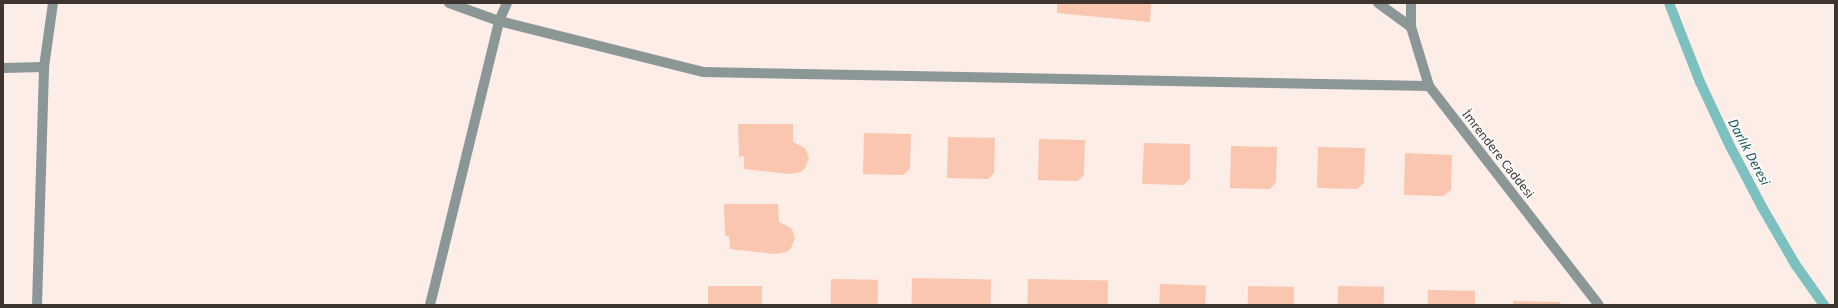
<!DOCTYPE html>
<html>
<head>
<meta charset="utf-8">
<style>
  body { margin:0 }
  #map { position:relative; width:1838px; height:308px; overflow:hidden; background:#fcede7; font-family:"Noto Sans",sans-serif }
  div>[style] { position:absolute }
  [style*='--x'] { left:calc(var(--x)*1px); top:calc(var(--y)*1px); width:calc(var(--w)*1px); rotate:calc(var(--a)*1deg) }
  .stream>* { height:10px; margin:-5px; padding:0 5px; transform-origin:5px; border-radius:5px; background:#7cc0bf }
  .building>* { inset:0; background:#fbc6af; transform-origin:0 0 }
  .minor>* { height:10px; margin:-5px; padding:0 5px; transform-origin:5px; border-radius:5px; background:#8b9797 }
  span { translate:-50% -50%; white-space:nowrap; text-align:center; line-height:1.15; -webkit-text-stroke:3.5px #fefefe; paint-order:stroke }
  .street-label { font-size:12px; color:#3e3531 }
  .water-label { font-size:13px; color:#205a59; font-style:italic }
  .frame { position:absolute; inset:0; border:4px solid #3e3531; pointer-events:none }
</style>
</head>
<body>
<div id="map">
  <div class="stream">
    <div style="--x:1669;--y:3;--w:85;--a:68.6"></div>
    <div style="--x:1700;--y:82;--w:71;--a:64.9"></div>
    <div style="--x:1730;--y:146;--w:69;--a:62.3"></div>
    <div style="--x:1762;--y:207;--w:66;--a:59.9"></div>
    <div style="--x:1795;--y:264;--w:50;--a:54.7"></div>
  </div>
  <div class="building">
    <div style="clip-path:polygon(1057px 3px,1151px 3px,1150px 22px,1057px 13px)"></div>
    <div style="clip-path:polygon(738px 124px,793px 124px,793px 142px,805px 148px,807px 152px,809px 158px,805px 168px,801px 172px,789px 174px,744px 169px,744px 156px,739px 157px)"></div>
    <div style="clip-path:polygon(864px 133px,911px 134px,910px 169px,903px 175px,863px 174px)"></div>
    <div style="clip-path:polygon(948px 137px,995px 138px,994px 173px,988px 179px,947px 178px)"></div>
    <div style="clip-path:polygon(1039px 139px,1085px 140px,1084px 175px,1078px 181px,1038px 180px)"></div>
    <div style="clip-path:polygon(1144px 143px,1190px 144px,1190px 179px,1183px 185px,1142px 184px)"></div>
    <div style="clip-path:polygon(1231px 146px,1277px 147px,1276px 182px,1270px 189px,1230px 188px)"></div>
    <div style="clip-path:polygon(1318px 147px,1365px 148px,1364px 183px,1357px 189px,1317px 188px)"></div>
    <div style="clip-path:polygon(1405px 153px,1452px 155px,1451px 190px,1444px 196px,1404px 195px)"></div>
    <div style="clip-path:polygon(724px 204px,778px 204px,779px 222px,791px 228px,793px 232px,795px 238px,791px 248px,787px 252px,775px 254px,730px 249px,729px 236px,725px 236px)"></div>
    <div style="left:912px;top:278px;width:79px;height:27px;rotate:1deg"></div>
    <div style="left:831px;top:279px;width:47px;height:26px;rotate:1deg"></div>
    <div style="left:1028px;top:279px;width:80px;height:26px;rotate:1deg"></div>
    <div style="left:1160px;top:284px;width:46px;height:21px;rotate:2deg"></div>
    <div style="clip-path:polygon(708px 286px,762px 286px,762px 304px,765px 305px,708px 305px)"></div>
    <div style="left:1248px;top:286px;width:46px;height:19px;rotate:1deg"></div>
    <div style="left:1338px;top:286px;width:46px;height:19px;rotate:1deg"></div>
    <div style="left:1428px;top:290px;width:47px;height:15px;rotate:1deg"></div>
    <div style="clip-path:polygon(1513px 301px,1560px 302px,1560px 305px,1513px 305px)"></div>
  </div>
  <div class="minor">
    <div style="--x:449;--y:3;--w:53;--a:19.8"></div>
    <div style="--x:499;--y:21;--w:210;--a:14"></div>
    <div style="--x:703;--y:72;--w:726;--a:1.1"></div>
    <div style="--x:1378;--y:3;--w:41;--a:36"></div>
    <div style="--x:1411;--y:3;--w:24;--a:90"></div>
    <div style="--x:1411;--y:27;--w:62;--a:73"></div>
    <div style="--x:1429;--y:86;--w:277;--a:52.2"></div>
    <div style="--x:3;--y:68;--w:41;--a:-1.4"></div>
    <div style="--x:37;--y:305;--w:238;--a:-88.3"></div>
    <div style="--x:44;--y:67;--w:65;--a:-82"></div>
    <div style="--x:430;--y:305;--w:292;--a:-76.3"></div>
    <div style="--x:499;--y:21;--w:20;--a:-66"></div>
  </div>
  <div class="street-label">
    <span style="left:1498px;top:154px;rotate:52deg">İmrendere Caddesi</span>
  </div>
  <div class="water-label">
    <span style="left:1749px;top:152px;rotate:62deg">Darlık Deresi</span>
  </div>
  <div class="frame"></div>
</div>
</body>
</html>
